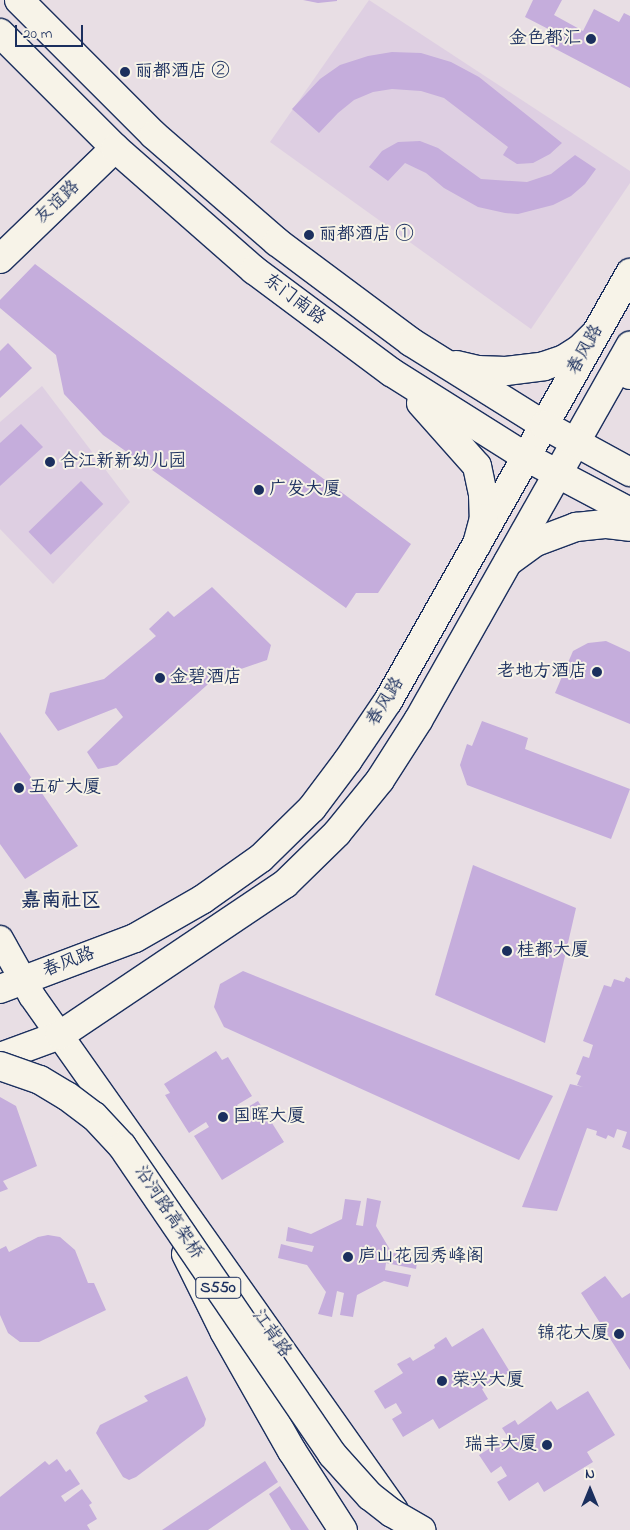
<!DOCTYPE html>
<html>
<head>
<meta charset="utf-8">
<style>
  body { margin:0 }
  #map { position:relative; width:630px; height:1530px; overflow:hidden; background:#e8dee4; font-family:"Indie Flower","LXGW WenKai TC",sans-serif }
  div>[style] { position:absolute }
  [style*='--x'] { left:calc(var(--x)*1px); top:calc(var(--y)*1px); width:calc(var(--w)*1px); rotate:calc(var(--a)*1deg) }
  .built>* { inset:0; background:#decfe2 }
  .building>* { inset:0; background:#c5addc; transform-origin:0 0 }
  .roads { filter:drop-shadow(1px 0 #1b2f5e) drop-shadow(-1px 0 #1b2f5e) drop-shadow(0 1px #1b2f5e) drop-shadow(0 -1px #1b2f5e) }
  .minor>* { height:26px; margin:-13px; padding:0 13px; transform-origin:13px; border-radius:13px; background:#f7f3e8 }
  .tertiary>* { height:28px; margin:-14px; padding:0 14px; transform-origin:14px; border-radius:14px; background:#f7f3e8 }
  .primary>* { height:28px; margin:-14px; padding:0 14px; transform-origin:14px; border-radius:14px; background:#f7f3e8 }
  .trunk>* { height:28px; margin:-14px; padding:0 14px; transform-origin:14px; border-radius:14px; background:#f7f3e8 }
  .bridges { filter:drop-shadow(1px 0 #1b2f5e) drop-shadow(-1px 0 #1b2f5e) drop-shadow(0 1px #1b2f5e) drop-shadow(0 -1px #1b2f5e) }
  .trunk-bridge>* { height:28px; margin:-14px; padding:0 14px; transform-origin:14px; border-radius:14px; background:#f7f3e8 }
  .dots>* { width:14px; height:14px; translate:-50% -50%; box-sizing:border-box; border:2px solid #f7f3e8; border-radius:50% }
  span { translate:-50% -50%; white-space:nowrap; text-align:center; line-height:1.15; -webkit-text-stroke:4px #f7f3e8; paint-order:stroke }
  .shield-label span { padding:1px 4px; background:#f7f3e8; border:1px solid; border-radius:4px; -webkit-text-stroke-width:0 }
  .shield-label { font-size:16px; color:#1b2f5e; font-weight:700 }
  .poi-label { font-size:18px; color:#1b2f5e }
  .right { translate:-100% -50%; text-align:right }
  .left { translate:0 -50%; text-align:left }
  .street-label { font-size:18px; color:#1b2f5e }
  .quarter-label { font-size:20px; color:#1b2f5e; font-weight:700 }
  .north { position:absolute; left:565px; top:1465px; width:50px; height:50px; -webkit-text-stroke:4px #f7f3e8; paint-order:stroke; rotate:0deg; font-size:14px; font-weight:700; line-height:20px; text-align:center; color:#1b2f5e }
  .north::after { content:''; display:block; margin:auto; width:18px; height:22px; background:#1b2f5e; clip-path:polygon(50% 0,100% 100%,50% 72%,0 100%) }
  .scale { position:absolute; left:15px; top:25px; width:68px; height:22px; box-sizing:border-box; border:2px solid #1b2f5e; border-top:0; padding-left:6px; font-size:15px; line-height:18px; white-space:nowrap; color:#1b2f5e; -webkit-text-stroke:4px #f7f3e8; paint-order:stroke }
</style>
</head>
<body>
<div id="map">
  <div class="built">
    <div style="clip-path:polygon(369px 0,630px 171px,630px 183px,531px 329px,270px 142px)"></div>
    <div style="clip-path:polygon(42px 386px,130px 502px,53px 584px,0 529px,0 422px)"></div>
  </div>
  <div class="building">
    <div style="clip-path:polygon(303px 0,337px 0,337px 1px,318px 3px)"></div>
    <div style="clip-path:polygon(533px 0,562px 0,554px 15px,583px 31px,594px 9px,619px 22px,624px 13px,630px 16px,630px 88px,550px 46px,556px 33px,525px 17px)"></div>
    <div style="clip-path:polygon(392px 52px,421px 53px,451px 62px,479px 77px,562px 143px,550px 154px,533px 163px,517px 164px,503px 155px,508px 147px,444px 98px,421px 91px,392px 89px,373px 92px,354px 100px,338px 113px,319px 133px,292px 109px,320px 79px,340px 65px,368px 56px)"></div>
    <div style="clip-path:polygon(420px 141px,438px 148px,481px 179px,527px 182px,551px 174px,575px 155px,596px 169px,585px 184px,571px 196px,553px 205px,518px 214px,505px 213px,478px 207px,444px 188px,426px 173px,405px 163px,388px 181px,369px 167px,382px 151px,398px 142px)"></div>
    <div style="clip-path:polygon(35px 264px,411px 544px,378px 593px,356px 593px,346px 608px,103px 435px,64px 394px,56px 355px,0 308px,0 300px)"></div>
    <div style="clip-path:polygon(8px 343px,32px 368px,0 398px,0 351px)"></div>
    <div style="clip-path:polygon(21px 424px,43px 447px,0 486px,0 443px)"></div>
    <div style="left:81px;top:481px;width:32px;height:73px;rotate:46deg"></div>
    <div style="clip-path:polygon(212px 587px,271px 645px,267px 660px,215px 678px,117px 765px,98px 769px,87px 752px,123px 717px,116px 708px,58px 731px,45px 713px,50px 693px,104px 679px,156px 636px,149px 629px,168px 611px,174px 617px)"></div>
    <div style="clip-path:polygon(606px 641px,630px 652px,630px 724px,555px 693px,573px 651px,588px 643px)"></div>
    <div style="clip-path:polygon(482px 721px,528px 738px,525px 749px,630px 789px,611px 839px,467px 785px,460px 765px,467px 744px,472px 746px)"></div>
    <div style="clip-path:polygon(0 732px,78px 846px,25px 879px,0 844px)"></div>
    <div style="clip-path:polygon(473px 865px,576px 908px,545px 1043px,435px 995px)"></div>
    <div style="clip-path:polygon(243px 971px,553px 1096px,519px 1160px,224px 1027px,214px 1007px,220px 984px)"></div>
    <div style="clip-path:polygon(626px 977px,630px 979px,630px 1150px,622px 1147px,627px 1132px,617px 1129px,614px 1138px,608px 1135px,606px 1139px,596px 1135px,597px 1131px,587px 1128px,557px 1211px,522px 1207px,570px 1084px,583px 1087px,577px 1085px,581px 1076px,576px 1074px,583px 1056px,589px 1058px,593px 1045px,583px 1041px,604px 985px,611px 987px,614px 979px,624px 982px)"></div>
    <div style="clip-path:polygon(216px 1051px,222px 1060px,228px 1057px,252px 1096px,237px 1105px,241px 1111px,258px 1101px,284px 1142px,222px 1180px,194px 1136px,209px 1127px,206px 1122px,189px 1133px,165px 1095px,170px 1093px,164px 1084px)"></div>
    <div style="clip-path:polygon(0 1097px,16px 1106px,37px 1166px,3px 1181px,8px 1189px,0 1192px)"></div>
    <div style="clip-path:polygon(367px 1198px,381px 1201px,376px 1226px,392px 1253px,418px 1256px,416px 1269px,386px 1263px,385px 1270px,411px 1275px,408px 1287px,384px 1281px,357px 1295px,353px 1317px,340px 1315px,344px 1293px,337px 1291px,332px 1317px,318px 1314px,326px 1292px,307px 1265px,278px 1258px,281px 1244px,312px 1252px,314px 1246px,286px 1241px,288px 1227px,311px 1234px,342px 1219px,345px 1199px,361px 1201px,356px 1225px,363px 1226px)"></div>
    <div style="clip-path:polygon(48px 1235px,60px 1237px,75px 1250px,88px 1283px,94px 1283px,106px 1310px,39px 1342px,20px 1342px,8px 1333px,0 1315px,0 1249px,6px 1246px,9px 1252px,38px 1237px)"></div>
    <div style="clip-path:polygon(605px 1276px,622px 1298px,630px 1293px,630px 1370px,581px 1293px)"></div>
    <div style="clip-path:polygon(483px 1328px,510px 1372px,482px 1389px,488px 1399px,439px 1429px,433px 1419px,403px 1437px,392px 1419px,402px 1413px,396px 1403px,385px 1409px,374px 1391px,403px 1373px,397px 1364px,410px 1357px,413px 1361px,435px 1348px,434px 1345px,446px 1337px,452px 1347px)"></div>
    <div style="clip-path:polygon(187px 1376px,206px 1419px,204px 1426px,136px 1477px,129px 1480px,123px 1477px,96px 1433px,100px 1425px,148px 1401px,144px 1396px)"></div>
    <div style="clip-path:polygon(588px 1391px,615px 1435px,587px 1452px,593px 1462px,544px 1492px,538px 1482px,509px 1501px,497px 1482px,507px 1476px,501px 1466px,491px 1473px,479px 1455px,508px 1437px,502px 1428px,515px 1420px,518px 1425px,551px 1401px,557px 1410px)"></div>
    <div style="clip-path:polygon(57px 1459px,66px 1472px,70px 1469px,80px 1484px,61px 1496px,65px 1502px,82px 1489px,92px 1503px,89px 1505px,97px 1519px,87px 1525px,90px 1530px,0 1530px,0 1497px,45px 1461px,49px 1465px)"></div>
    <div style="clip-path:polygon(265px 1461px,278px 1482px,208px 1530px,162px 1530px)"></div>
    <div style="clip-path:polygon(280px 1486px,309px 1530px,291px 1530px,269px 1494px)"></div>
  </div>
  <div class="roads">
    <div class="minor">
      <div style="--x:0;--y:939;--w:65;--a:60.7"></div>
      <div style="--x:32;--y:996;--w:629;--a:54.77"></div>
    </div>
    <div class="tertiary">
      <div style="--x:0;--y:259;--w:160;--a:-44"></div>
      <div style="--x:0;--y:989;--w:144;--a:-20.7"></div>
      <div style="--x:135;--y:938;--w:78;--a:-29.8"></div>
      <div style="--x:203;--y:899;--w:71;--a:-35.3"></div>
      <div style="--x:261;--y:858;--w:71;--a:-44.4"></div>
      <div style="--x:312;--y:808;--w:60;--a:-53.1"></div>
      <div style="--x:348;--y:760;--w:71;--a:-55.9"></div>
      <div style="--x:388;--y:701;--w:492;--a:-60.5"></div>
      <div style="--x:0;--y:1057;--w:64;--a:-20.1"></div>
      <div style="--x:60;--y:1035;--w:271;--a:-33.9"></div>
      <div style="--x:285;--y:884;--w:73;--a:-44.4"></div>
      <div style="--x:337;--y:833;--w:68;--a:-50.9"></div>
      <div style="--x:380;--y:780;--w:72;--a:-57.4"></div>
      <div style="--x:419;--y:719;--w:429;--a:-60.5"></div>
    </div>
    <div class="primary">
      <div style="--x:19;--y:0;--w:191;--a:45"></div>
      <div style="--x:154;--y:135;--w:163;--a:41"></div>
      <div style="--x:277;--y:242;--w:167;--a:36.7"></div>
      <div style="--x:411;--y:342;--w:157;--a:32"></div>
      <div style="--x:544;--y:425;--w:98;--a:28.7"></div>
      <div style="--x:0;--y:33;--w:163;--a:45"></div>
      <div style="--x:115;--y:148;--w:185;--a:41.3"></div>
      <div style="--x:254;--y:270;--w:171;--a:36.7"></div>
      <div style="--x:391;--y:372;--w:160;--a:32.2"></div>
      <div style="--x:526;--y:457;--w:118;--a:27.9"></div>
      <div style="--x:456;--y:365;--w:22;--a:13"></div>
      <div style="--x:477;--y:370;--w:29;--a:2"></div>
      <div style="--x:506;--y:371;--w:38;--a:-7"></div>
      <div style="--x:544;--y:366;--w:21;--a:-19"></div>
      <div style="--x:564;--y:359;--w:19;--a:-32"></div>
      <div style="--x:580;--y:349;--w:20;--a:-45"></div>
      <div style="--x:630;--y:366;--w:9;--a:90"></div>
      <div style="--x:421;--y:403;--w:84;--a:48.4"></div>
      <div style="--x:477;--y:466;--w:30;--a:78"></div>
      <div style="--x:483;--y:495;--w:23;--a:88"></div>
      <div style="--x:484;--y:518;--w:27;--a:105"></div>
      <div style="--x:508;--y:562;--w:34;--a:-36"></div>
      <div style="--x:536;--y:542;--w:43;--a:-20.6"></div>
      <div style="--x:576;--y:527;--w:31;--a:-6"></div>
      <div style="--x:607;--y:524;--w:23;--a:7"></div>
    </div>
    <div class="trunk">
      <div style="--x:186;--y:1254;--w:86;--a:63.7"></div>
      <div style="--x:224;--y:1331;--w:138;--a:60.5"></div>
      <div style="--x:292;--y:1451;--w:94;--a:57.2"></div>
    </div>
  </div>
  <div class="bridges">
    <div class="trunk-bridge">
      <div style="--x:0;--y:1066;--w:42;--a:19.3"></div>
      <div style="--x:40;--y:1080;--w:31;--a:31"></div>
      <div style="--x:67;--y:1096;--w:34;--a:37"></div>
      <div style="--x:94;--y:1116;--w:41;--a:47"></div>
      <div style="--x:122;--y:1146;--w:373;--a:55.7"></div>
      <div style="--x:332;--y:1454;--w:57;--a:47.9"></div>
      <div style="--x:370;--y:1496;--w:28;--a:38"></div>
      <div style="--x:392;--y:1513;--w:34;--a:30"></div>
    </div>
  </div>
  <div class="dots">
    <div style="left:591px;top:39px;background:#1b2f5e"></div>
    <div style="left:125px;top:72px;background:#1b2f5e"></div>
    <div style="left:309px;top:235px;background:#1b2f5e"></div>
    <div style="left:50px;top:462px;background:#1b2f5e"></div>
    <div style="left:259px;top:490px;background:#1b2f5e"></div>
    <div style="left:597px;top:672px;background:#1b2f5e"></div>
    <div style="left:160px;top:678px;background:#1b2f5e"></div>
    <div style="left:19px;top:788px;background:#1b2f5e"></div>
    <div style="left:507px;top:951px;background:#1b2f5e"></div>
    <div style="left:223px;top:1117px;background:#1b2f5e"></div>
    <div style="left:348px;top:1257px;background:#1b2f5e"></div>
    <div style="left:619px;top:1334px;background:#1b2f5e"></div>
    <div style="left:442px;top:1381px;background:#1b2f5e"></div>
    <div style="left:547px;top:1445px;background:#1b2f5e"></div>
  </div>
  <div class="shield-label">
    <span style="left:218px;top:1288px">S550</span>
  </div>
  <div class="poi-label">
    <span class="right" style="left:581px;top:39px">金色都汇</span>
    <span class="left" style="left:135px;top:72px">丽都酒店 ②</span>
    <span class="left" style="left:319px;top:235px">丽都酒店 ①</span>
    <span class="left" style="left:60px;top:462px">合江新新幼儿园</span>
    <span class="left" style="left:269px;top:490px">广发大厦</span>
    <span class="right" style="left:587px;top:672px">老地方酒店</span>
    <span class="left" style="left:170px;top:678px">金碧酒店</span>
    <span class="left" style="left:29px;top:788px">五矿大厦</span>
    <span class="left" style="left:517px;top:951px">桂都大厦</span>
    <span class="left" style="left:233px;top:1117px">国晖大厦</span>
    <span class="left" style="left:358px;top:1257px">庐山花园秀峰阁</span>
    <span class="right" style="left:609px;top:1334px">锦花大厦</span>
    <span class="left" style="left:452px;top:1381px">荣兴大厦</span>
    <span class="right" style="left:537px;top:1445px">瑞丰大厦</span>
  </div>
  <div class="street-label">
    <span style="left:58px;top:203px;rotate:-44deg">友谊路</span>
    <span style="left:294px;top:300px;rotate:37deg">东门南路</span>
    <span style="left:586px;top:350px;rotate:-61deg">春风路</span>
    <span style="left:386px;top:702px;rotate:-58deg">春风路</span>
    <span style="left:69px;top:963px;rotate:-21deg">春风路</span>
    <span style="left:168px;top:1213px;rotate:56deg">沿河路高架桥</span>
    <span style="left:271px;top:1334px;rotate:55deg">江背路</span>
  </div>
  <div class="quarter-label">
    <span style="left:61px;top:901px">嘉南社区</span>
  </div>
  <div class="north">N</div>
  <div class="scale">20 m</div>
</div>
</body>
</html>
